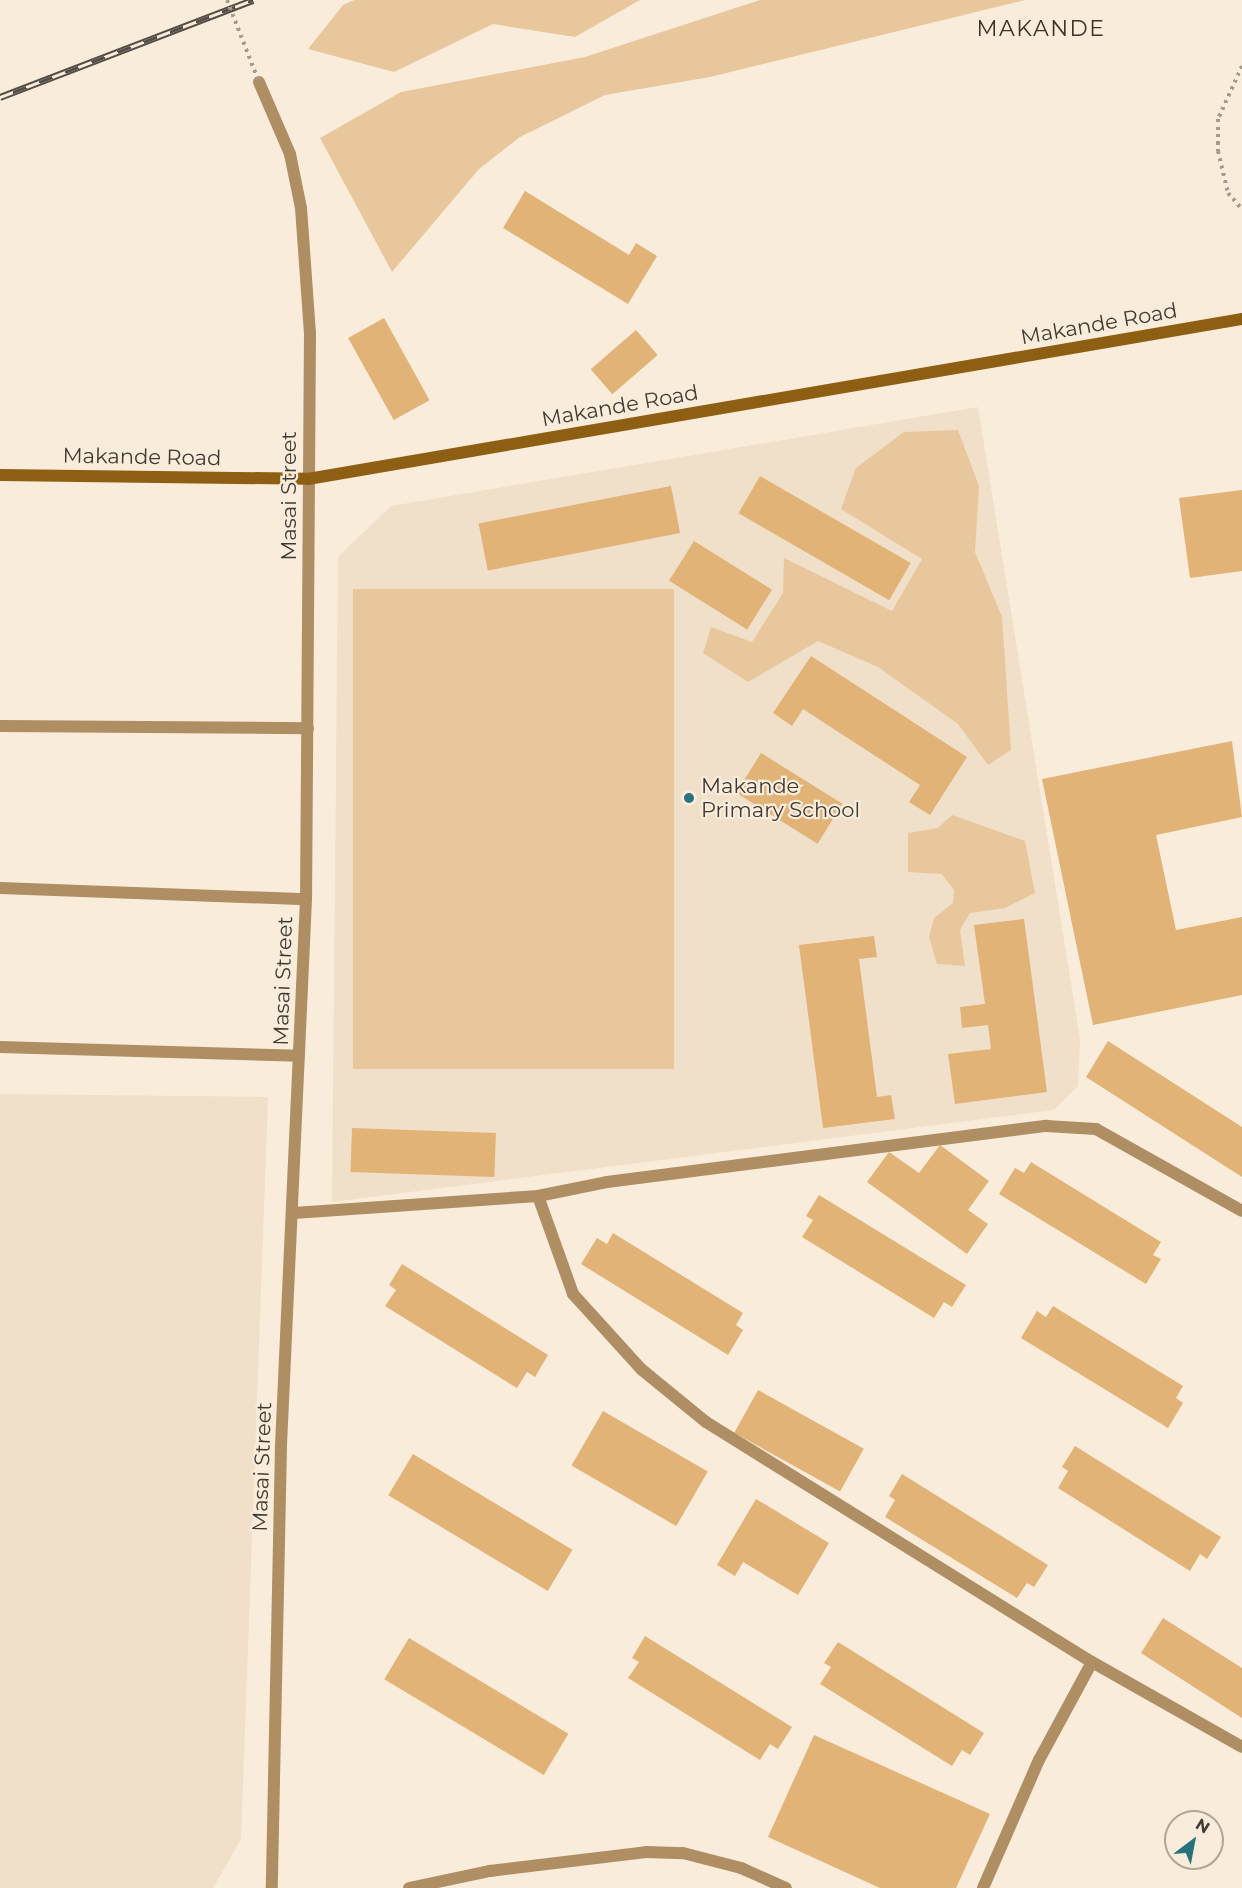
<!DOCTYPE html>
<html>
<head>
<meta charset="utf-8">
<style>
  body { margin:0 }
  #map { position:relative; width:1242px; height:1888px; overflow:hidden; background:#f9ecdb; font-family:Montserrat,sans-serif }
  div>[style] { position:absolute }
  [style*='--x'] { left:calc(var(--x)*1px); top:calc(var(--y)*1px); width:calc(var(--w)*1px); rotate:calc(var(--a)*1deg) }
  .built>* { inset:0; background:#f0dfc9 }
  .green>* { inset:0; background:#e9c79d; transform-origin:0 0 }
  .building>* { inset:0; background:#e1b377; transform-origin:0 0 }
  .path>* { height:4px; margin-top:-2px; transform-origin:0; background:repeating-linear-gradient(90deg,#a49a8e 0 3px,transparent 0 7.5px) }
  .minor>* { height:12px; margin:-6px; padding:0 6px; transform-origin:6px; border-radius:6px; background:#af8e64 }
  .secondary>* { height:12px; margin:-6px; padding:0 6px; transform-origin:6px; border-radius:6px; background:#8e5f12 }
  .rail>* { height:7px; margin-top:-3.5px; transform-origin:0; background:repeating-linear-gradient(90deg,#f9ecdb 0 14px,#544e46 0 28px); box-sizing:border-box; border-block:2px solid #544e46 }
  .path-bridge>* { height:4px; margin-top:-2px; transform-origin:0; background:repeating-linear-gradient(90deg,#a49a8e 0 3px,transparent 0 7.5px) }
  .dots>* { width:16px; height:16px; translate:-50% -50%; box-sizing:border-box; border:3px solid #f9ecdb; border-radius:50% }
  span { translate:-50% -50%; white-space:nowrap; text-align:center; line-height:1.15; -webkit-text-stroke:4.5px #f9ecdb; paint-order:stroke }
  .street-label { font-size:21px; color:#403b34 }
  .poi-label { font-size:21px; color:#403b34 }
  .left { translate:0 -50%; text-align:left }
  .neighbourhood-label { font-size:22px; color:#3c3225; letter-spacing:1.5px }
  .north { position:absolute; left:1164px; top:1810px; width:60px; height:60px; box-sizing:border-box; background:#f9ecdb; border:2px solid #afa598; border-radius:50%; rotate:32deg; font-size:16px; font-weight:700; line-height:24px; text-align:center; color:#403b34 }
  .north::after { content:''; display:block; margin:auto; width:21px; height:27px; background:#29717c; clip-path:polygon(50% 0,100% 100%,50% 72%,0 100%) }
</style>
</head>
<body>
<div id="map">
  <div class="built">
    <div style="clip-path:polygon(978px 407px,1080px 1039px,1078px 1086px,1054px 1110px,332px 1202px,338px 557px,391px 506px)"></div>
    <div style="clip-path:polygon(0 1094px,268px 1097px,241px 1839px,213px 1888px,0 1888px)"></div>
  </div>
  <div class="green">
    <div style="clip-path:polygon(354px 0,640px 0,575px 37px,493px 24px,394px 72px,308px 49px,343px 5px)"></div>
    <div style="clip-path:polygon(760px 0,1025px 0,710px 77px,605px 95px,520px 137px,479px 169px,392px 272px,320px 138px,401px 92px,585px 57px)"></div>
    <div style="clip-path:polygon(958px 430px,979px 486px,975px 552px,1002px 617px,1011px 750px,988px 765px,958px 724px,878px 667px,818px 641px,748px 682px,703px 653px,711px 627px,752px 642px,783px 593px,784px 558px,892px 611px,922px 559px,841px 509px,856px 468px,904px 432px)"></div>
    <div style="left:353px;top:589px;width:321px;height:480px"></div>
    <div style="clip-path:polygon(952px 815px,1025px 841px,1035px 893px,1005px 908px,970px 913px,960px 930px,965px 966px,937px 964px,929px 937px,934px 918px,953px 903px,954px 890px,942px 874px,908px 872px,908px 833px,938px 828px)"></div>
  </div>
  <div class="building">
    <div style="clip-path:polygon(525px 191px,629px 255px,636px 243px,657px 256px,628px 304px,503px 228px)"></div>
    <div style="left:384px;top:318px;width:94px;height:41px;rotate:61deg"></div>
    <div style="left:636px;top:330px;width:33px;height:60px;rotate:49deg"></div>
    <div style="left:760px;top:476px;width:174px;height:43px;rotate:30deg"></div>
    <div style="left:671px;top:486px;width:48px;height:196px;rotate:79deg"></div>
    <div style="clip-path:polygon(1242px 490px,1242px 571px,1190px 578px,1179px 498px)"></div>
    <div style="left:694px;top:541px;width:92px;height:47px;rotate:32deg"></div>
    <div style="clip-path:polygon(811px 656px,967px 757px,930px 815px,909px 802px,920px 785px,803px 709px,792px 726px,773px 713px)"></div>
    <div style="clip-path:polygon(1232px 741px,1242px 817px,1156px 835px,1176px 930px,1242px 917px,1242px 995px,1093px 1025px,1042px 779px)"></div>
    <div style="left:761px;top:753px;width:96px;height:47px;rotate:32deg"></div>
    <div style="clip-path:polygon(1024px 919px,1047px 1092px,955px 1104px,948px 1054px,991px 1049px,988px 1025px,962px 1028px,960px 1007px,985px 1004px,974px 925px)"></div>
    <div style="clip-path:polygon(874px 936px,877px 957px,859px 959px,877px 1097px,891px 1095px,895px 1119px,823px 1128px,799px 945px)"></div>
    <div style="clip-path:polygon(1108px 1041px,1242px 1127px,1242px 1177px,1086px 1077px)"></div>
    <div style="left:352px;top:1128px;width:144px;height:44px;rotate:2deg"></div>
    <div style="clip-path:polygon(940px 1145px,989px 1181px,968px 1210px,988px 1224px,967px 1254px,867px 1182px,889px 1152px,919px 1173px)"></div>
    <div style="clip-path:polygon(1031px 1162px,1161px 1242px,1153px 1255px,1161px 1259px,1146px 1284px,999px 1194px,1015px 1168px,1024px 1173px)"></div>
    <div style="clip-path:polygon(819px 1195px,966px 1285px,952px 1307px,944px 1302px,934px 1318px,802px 1237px,813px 1220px,806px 1216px)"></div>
    <div style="clip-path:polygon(613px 1233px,743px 1313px,736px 1325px,743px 1330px,728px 1355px,581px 1264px,597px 1238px,607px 1244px)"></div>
    <div style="clip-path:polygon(402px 1264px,548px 1355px,535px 1377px,527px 1372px,517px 1388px,385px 1306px,396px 1290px,389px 1285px)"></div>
    <div style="clip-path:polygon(1053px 1306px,1183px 1386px,1176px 1398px,1183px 1403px,1168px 1428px,1021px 1338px,1037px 1311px,1046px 1317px)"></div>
    <div style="left:758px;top:1390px;width:121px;height:49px;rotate:29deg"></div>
    <div style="left:603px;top:1411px;width:121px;height:63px;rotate:30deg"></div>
    <div style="clip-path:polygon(1075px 1446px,1221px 1537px,1207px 1559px,1200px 1554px,1190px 1571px,1058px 1488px,1068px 1471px,1062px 1467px)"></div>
    <div style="left:413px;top:1454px;width:186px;height:48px;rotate:31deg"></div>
    <div style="clip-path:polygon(902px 1474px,1048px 1565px,1034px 1587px,1027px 1583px,1017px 1598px,885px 1517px,895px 1500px,889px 1496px)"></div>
    <div style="clip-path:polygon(756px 1499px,829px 1543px,798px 1595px,743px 1562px,735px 1576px,717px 1565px)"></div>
    <div style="clip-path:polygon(1163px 1618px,1242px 1668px,1242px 1718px,1141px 1653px)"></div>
    <div style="clip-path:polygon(645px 1636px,792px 1727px,778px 1749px,770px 1744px,760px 1760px,628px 1678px,639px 1662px,632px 1658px)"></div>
    <div style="left:409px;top:1638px;width:186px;height:48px;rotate:31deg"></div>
    <div style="clip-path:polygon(838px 1642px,984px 1733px,970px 1755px,962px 1750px,952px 1766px,820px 1684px,831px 1667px,824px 1663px)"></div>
    <div style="clip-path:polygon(814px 1735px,990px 1814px,956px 1888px,880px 1888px,768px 1837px)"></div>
  </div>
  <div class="path">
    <div style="--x:1242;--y:66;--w:58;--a:114.4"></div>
    <div style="--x:1218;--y:119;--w:32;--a:90"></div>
    <div style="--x:1218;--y:151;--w:43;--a:76.6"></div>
    <div style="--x:1228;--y:193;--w:21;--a:49"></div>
  </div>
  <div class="minor">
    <div style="--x:259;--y:82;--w:78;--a:66.7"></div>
    <div style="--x:290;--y:154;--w:55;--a:78.5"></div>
    <div style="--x:301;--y:208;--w:125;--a:85.9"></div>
    <div style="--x:310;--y:333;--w:566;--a:90.4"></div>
    <div style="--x:306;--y:899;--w:548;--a:92.62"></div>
    <div style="--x:281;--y:1446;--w:442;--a:91.2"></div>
    <div style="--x:0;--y:726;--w:308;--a:0.4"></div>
    <div style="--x:0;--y:888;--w:306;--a:2.1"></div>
    <div style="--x:0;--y:1047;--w:299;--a:1.7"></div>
    <div style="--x:538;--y:1196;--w:104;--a:70.3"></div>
    <div style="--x:573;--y:1294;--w:101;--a:47.8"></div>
    <div style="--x:641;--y:1369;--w:84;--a:39.2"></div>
    <div style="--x:706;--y:1422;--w:455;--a:31.9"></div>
    <div style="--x:294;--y:1213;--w:245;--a:-4"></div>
    <div style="--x:538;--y:1196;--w:70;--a:-11.5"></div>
    <div style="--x:607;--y:1182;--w:443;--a:-7.3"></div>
    <div style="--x:1046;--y:1126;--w:50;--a:3.4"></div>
    <div style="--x:1096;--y:1129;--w:167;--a:29.3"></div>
    <div style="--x:409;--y:1888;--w:83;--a:-11.9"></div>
    <div style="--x:490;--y:1871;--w:157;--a:-6.9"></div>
    <div style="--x:646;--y:1852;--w:37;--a:2"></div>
    <div style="--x:683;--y:1853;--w:60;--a:14.5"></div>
    <div style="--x:741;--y:1868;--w:49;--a:24"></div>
    <div style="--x:983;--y:1888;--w:140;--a:-66.4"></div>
    <div style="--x:1039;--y:1760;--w:111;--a:-61.6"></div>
    <div style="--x:1092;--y:1662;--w:172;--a:29.5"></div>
  </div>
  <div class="secondary">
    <div style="--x:0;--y:475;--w:308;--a:0.7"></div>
    <div style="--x:308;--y:479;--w:948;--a:-9.72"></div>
  </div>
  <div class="rail">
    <div style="--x:0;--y:97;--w:271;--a:-21"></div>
  </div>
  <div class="path-bridge">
    <div style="--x:227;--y:0;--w:88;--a:68.7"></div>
  </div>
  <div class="dots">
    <div style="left:689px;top:798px;background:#29717c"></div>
  </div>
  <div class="street-label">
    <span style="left:1099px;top:324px;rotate:-10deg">Makande Road</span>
    <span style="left:620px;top:406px;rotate:-10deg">Makande Road</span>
    <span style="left:142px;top:457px;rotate:1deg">Makande Road</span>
    <span style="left:289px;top:496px;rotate:-90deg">Masai Street</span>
    <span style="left:283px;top:981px;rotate:-88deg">Masai Street</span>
    <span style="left:262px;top:1467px;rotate:-88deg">Masai Street</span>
  </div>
  <div class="poi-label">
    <span class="left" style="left:701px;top:798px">Makande<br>Primary School</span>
  </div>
  <div class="neighbourhood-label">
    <span style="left:1041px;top:29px">MAKANDE</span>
  </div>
  <div class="north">N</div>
</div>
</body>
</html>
